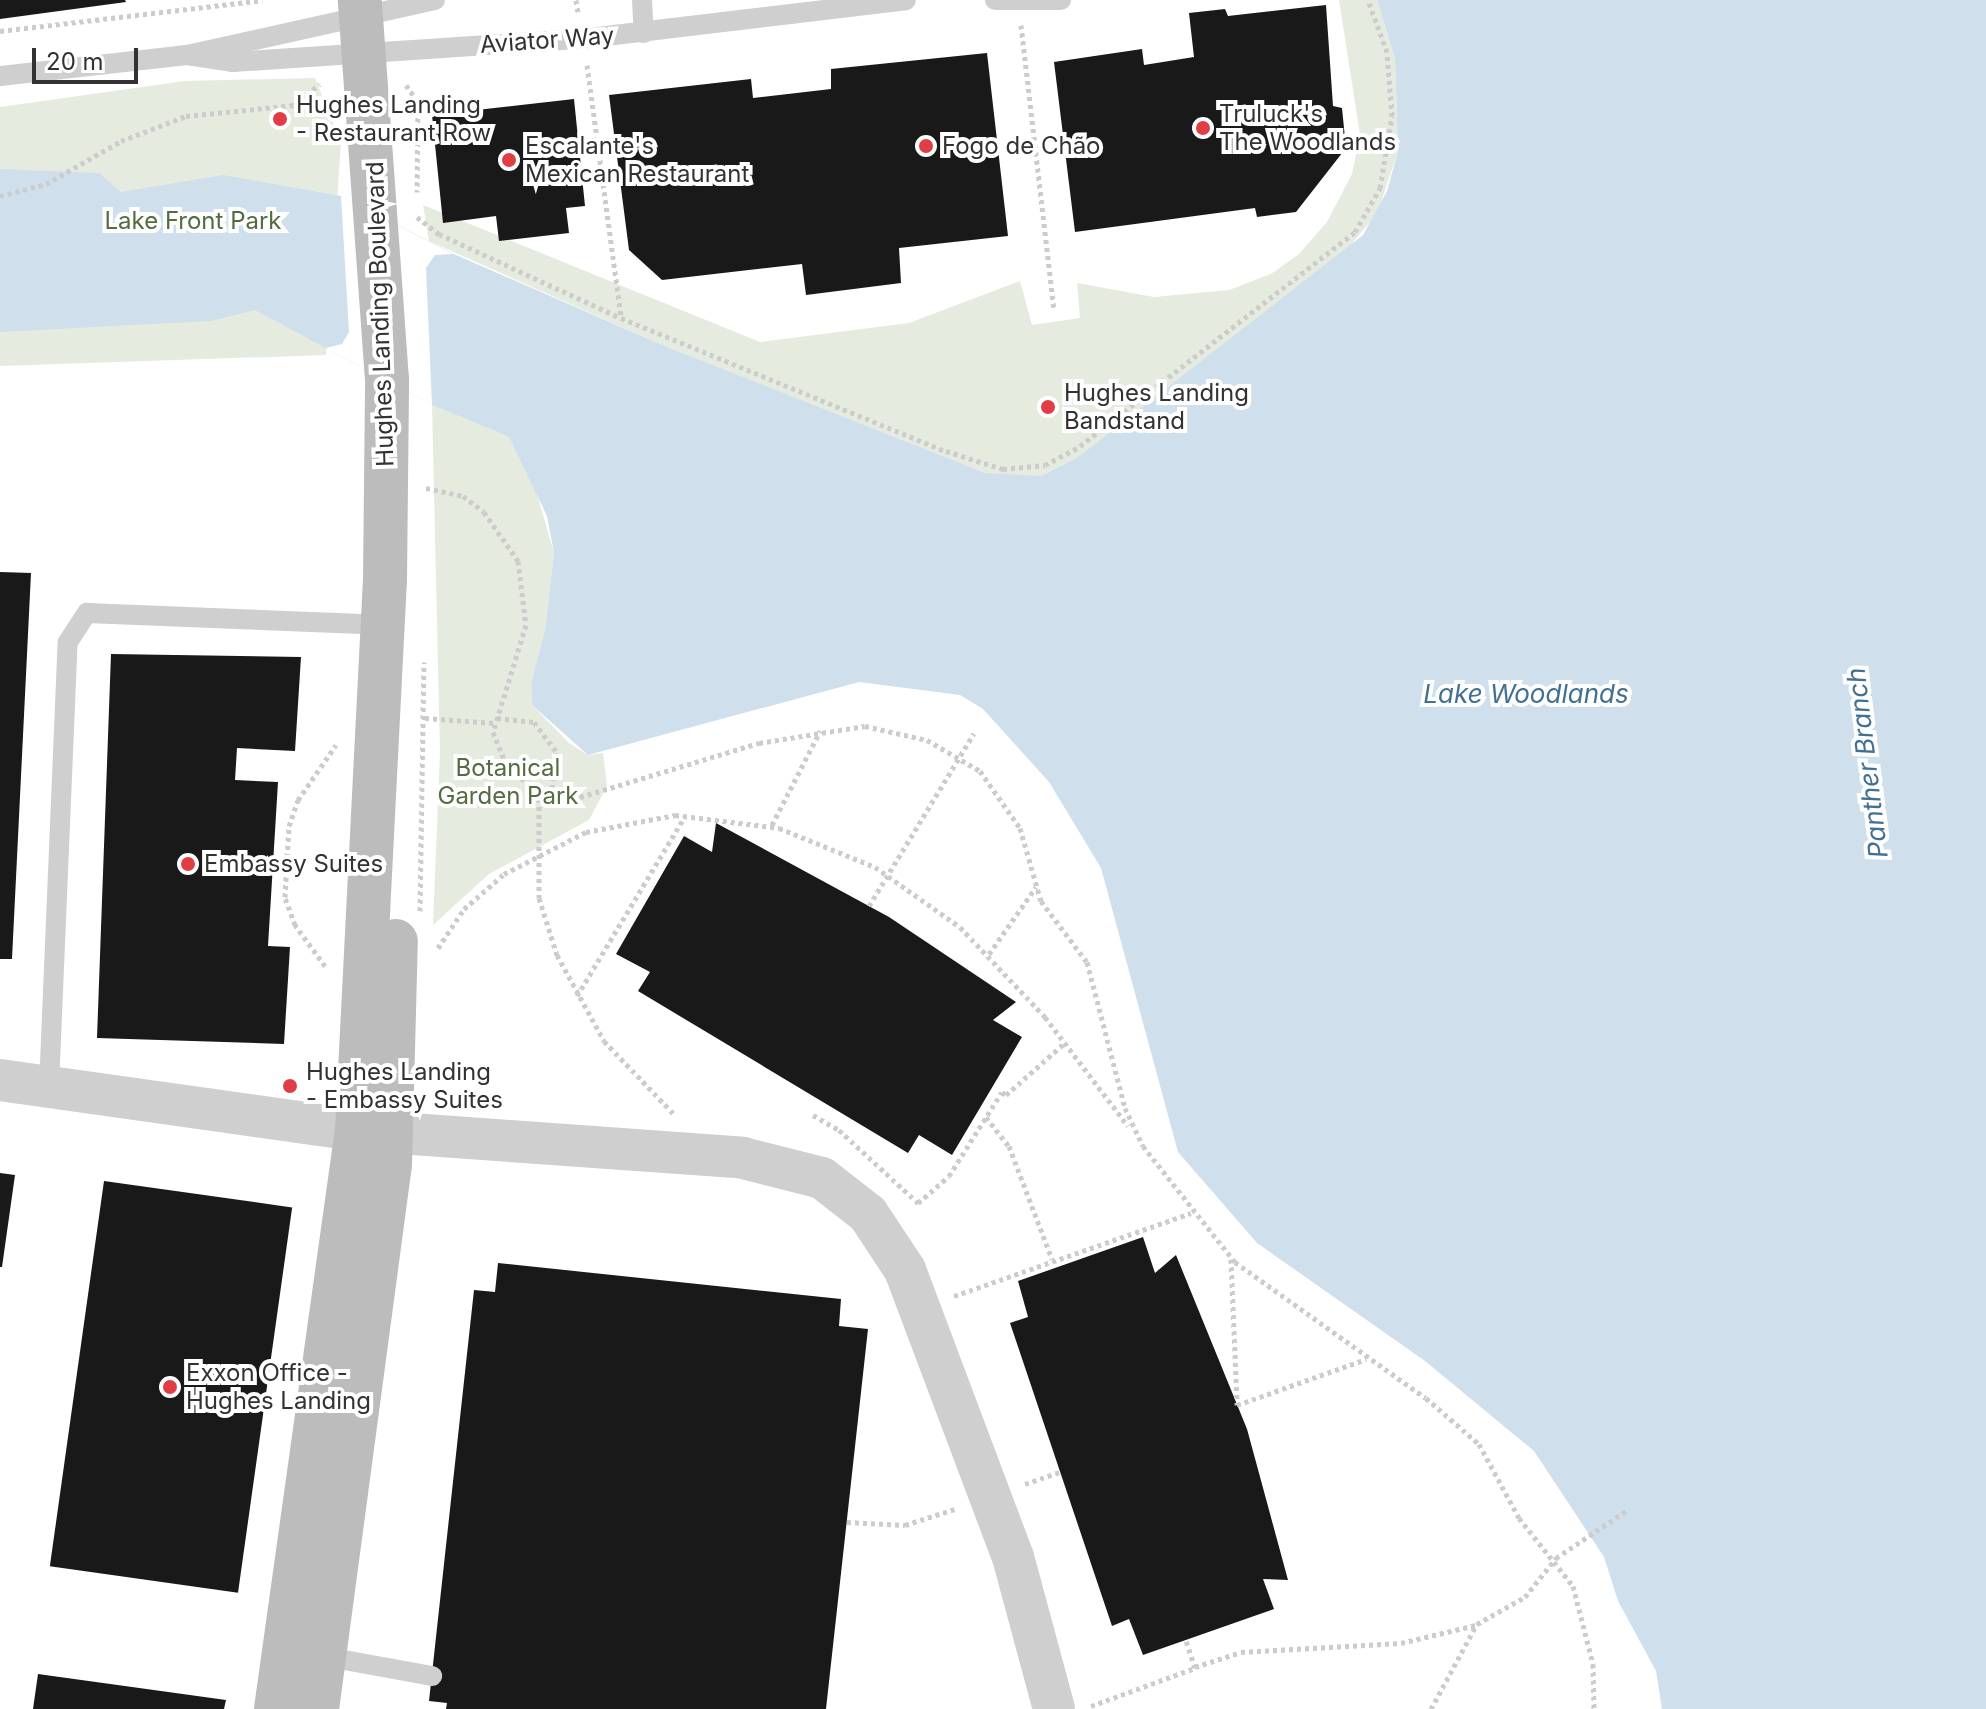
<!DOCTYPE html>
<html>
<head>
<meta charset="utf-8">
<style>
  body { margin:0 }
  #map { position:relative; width:1986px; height:1709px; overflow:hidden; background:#fff; font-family:Inter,sans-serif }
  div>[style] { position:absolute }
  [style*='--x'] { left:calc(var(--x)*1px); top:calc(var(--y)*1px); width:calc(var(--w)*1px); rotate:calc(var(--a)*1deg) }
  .green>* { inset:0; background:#e5ebdf }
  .water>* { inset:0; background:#cfe0ec }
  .pier>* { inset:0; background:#fff }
  .building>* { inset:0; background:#191919; transform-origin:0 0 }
  .path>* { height:5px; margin-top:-2.5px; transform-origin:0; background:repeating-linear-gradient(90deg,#ccc 0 4px,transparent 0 8px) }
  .lane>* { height:20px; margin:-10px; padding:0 10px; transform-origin:10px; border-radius:10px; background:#cfcfcf }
  .street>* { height:42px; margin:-21px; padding:0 21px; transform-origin:21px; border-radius:21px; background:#cfcfcf }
  .secondary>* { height:44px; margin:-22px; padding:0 22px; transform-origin:22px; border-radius:22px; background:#bcbcbc }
  .dots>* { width:22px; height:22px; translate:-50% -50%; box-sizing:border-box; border:4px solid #fff; border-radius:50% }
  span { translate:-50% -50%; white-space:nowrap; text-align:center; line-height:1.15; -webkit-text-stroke:8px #fff; paint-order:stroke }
  .street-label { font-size:24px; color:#323232 }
  .poi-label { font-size:24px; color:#323232 }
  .left { translate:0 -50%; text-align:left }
  .park-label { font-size:24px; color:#536d41 }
  .water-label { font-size:26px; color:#427092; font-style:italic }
  .scale { position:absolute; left:32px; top:48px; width:106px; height:36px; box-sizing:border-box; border:4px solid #323232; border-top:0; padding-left:10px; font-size:24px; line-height:28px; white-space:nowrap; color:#323232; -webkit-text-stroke:6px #fff; paint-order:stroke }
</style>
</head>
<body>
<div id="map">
  <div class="green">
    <div style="clip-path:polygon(1339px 0,1377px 0,1395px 59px,1398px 151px,1377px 214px,1342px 255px,1078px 457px,1041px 476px,998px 477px,968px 467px,660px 344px,429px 241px,423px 205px,760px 342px,909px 323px,1020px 281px,1032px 325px,1080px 318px,1077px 283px,1154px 297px,1229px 290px,1271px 274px,1299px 254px,1327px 222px,1352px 174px,1360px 135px)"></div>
    <div style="clip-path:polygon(315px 78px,341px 143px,326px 355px,0 366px,0 107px,185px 81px)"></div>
    <div style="clip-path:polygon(432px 405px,509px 437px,535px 487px,554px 553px,545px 630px,531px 683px,532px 705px,569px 743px,588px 755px,603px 753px,607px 786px,589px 820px,489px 874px,433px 925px,440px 752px)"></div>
  </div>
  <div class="water">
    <div style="clip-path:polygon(1377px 0,1986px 0,1986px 1709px,1662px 1709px,1656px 1671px,1618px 1601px,1604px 1557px,1534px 1451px,1425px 1361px,1257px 1243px,1178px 1152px,1101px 868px,1049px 782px,983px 709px,960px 695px,859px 682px,588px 755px,532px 705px,531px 683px,545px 630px,554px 553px,547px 516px,509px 437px,432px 405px,255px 310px,211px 321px,0 332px,0 169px,99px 173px,121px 192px,223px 175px,341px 196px,454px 254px,660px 344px,985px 473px,1041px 476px,1078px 457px,1363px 235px,1387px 191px,1398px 151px,1395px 59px)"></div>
  </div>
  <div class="pier">
    <div style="clip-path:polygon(341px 196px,453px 254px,435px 255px,426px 268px,432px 405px,326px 348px,342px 344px,349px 332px)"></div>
  </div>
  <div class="building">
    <div style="clip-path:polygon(0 0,125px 0,126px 2px,0 19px)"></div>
    <div style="clip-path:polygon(1326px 5px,1333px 106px,1342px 108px,1346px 148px,1296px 212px,1257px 217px,1255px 208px,1075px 232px,1054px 62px,1142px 49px,1144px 65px,1194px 57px,1189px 13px,1225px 9px,1228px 16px)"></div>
    <div style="clip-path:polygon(987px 53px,1008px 236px,899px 248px,901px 283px,806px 295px,802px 264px,662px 280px,629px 250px,609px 95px,751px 79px,753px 98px,831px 89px,831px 69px)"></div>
    <div style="clip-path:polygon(574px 99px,585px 206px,566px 208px,569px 233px,499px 241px,496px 216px,443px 223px,432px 115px)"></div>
    <div style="clip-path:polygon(0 572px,31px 573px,12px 959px,0 959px)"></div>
    <div style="clip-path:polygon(111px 654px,301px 657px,295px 751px,237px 748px,235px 780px,278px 782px,268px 946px,290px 947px,284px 1044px,97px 1038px)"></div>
    <div style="clip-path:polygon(716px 823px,889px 917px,1016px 1002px,993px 1020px,1022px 1037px,952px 1155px,919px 1135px,908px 1153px,638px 991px,650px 972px,616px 954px,684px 836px,712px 852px)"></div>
    <div style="clip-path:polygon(0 1173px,15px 1175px,2px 1267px,0 1267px)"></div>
    <div style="left:104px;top:1181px;width:190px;height:389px;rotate:8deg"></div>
    <div style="clip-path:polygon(1143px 1237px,1155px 1273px,1176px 1255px,1247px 1429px,1288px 1580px,1263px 1579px,1274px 1609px,1143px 1655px,1129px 1619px,1112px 1626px,1010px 1323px,1028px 1317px,1018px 1281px)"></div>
    <div style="clip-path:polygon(498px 1263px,841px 1299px,839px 1326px,868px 1329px,826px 1709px,446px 1709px,447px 1703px,429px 1701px,474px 1290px,495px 1292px)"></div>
    <div style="clip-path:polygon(38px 1674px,226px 1700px,224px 1709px,33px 1709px)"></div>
  </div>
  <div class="path">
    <div style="--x:576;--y:0;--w:12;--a:81"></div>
    <div style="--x:1021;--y:25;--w:287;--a:83.4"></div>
    <div style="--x:0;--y:31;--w:264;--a:-6.7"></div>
    <div style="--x:587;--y:65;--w:254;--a:82.3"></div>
    <div style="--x:406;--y:85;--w:21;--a:55"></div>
    <div style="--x:418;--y:102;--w:90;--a:90.6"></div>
    <div style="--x:0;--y:196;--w:48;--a:-14.6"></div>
    <div style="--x:46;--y:184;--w:86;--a:-29.8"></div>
    <div style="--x:121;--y:141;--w:70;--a:-21"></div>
    <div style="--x:186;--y:116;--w:109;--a:-5.8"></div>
    <div style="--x:294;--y:105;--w:33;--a:-39"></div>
    <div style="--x:417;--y:217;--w:28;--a:38"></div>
    <div style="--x:439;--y:234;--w:200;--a:24.8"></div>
    <div style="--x:621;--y:318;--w:351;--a:22.3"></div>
    <div style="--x:946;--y:451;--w:60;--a:17.5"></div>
    <div style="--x:1003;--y:469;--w:42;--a:-5.4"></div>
    <div style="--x:1045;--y:465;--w:40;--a:-28"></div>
    <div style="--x:1080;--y:446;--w:348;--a:-37.9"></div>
    <div style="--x:1355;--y:232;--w:51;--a:-60.4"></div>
    <div style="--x:1380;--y:188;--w:73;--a:-80.5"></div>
    <div style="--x:1392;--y:116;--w:64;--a:-94.5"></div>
    <div style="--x:1387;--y:52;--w:55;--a:-110.1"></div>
    <div style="--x:426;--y:488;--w:38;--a:12"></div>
    <div style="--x:463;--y:496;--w:26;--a:37"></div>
    <div style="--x:484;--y:512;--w:60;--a:55.2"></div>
    <div style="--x:518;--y:561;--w:64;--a:82.9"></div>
    <div style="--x:526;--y:625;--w:112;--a:107.1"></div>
    <div style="--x:493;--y:732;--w:40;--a:68"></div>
    <div style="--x:508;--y:769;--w:38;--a:35"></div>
    <div style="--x:539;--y:791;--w:41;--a:8.3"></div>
    <div style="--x:580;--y:797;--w:187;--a:-16.8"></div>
    <div style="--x:759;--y:743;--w:107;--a:-9.1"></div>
    <div style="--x:865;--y:726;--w:64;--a:12.7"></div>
    <div style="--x:927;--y:740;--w:61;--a:30.3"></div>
    <div style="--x:980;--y:771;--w:70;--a:54.9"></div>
    <div style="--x:1020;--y:828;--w:76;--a:74"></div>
    <div style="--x:1041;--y:901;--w:76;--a:53"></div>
    <div style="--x:1087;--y:962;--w:151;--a:75.4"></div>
    <div style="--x:1125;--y:1108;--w:42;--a:64.7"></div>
    <div style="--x:1143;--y:1146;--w:148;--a:51.6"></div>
    <div style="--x:1235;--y:1262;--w:234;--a:35.5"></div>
    <div style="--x:1426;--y:1398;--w:70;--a:41"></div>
    <div style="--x:1479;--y:1444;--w:84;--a:61.6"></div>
    <div style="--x:1519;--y:1518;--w:87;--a:51.5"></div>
    <div style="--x:1573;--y:1586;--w:81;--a:75.6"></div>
    <div style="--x:1593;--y:1664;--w:45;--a:88.7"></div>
    <div style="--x:425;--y:718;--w:70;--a:4.1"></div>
    <div style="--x:497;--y:718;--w:37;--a:6"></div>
    <div style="--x:534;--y:722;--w:39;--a:53"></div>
    <div style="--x:557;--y:753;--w:41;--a:98.3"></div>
    <div style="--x:539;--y:791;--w:107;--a:90"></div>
    <div style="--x:539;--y:898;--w:60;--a:72.5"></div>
    <div style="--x:557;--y:955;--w:98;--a:61.3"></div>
    <div style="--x:604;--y:1041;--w:101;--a:46.2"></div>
    <div style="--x:772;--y:825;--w:106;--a:-62.9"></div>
    <div style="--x:869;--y:906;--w:202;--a:-58.7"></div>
    <div style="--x:420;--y:911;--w:249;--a:-89.1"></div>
    <div style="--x:438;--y:948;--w:47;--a:-56.3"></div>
    <div style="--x:464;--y:909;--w:53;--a:-41.2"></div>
    <div style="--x:504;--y:874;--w:92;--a:-27.1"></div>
    <div style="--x:586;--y:832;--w:91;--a:-10.8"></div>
    <div style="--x:675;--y:815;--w:105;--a:7.1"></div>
    <div style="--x:779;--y:828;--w:104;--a:22.1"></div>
    <div style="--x:875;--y:867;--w:104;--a:35.2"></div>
    <div style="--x:960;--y:927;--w:124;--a:46.6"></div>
    <div style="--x:1045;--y:1017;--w:137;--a:52.7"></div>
    <div style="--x:989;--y:954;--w:82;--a:-55"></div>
    <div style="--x:325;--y:966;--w:51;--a:-126.2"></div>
    <div style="--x:295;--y:925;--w:30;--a:-110"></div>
    <div style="--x:285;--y:897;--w:71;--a:-86.8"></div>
    <div style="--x:289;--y:826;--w:28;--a:-71"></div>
    <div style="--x:298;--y:800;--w:67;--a:-55.4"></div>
    <div style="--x:577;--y:996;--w:210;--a:-59"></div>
    <div style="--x:813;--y:1115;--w:30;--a:30"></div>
    <div style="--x:839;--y:1130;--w:108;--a:42.7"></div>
    <div style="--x:918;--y:1203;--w:41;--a:-41.1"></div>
    <div style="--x:949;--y:1176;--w:99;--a:-57.8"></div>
    <div style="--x:1002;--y:1092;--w:5;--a:37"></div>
    <div style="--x:1006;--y:1095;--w:80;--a:-41.5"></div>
    <div style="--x:986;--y:1117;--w:37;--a:52"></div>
    <div style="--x:1009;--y:1146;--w:121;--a:69.2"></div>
    <div style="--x:1231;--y:1259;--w:146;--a:87.6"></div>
    <div style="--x:1237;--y:1405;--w:137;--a:-19.6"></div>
    <div style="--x:954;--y:1296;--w:251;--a:-19.3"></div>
    <div style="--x:1025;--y:1484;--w:37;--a:-19"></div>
    <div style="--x:847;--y:1522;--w:58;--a:3"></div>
    <div style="--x:905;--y:1525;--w:52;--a:-17.7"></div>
    <div style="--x:1195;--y:1667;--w:48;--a:-18.1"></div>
    <div style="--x:1241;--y:1652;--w:160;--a:-3.2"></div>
    <div style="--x:1401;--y:1643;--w:77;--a:-13.5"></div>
    <div style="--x:1091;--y:1706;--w:111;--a:-20.1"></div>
    <div style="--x:1195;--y:1668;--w:29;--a:-108"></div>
    <div style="--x:1431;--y:1709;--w:97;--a:-61.6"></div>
    <div style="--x:1477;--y:1624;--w:55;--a:-29.4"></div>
    <div style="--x:1525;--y:1597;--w:50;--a:-51.5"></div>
    <div style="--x:1556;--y:1558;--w:88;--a:-33.9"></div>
  </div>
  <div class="lane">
    <div style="--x:642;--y:0;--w:33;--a:87"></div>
    <div style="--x:995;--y:0;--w:66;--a:0"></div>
    <div style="--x:187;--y:55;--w:47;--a:8.7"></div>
    <div style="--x:233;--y:62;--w:349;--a:-3.8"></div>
    <div style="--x:581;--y:39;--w:327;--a:-6.8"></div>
    <div style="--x:0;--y:76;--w:188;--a:-6.4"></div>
    <div style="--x:187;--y:55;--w:254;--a:-12.5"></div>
    <div style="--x:49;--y:1087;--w:445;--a:-87.6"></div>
    <div style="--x:68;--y:642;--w:35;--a:-57"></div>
    <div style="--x:87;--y:613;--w:300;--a:2.3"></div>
    <div style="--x:322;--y:1656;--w:112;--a:10.3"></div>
  </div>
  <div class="street">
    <div style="--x:0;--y:1080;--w:360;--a:8"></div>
    <div style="--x:357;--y:1130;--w:387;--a:4.1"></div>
    <div style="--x:743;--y:1158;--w:81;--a:14.2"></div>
    <div style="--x:822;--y:1178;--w:58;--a:38"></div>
    <div style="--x:868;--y:1214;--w:67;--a:56.5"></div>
    <div style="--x:905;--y:1270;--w:307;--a:69.4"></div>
    <div style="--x:1013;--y:1557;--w:157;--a:74.9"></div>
  </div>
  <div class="secondary">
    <div style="--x:276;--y:1709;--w:585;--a:-82.04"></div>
    <div style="--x:357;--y:1130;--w:551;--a:-87.09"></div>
    <div style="--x:385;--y:580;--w:200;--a:-89.4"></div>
    <div style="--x:387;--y:380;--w:381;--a:-94.1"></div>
    <div style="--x:317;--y:1709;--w:550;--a:-82.37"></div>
    <div style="--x:390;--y:1164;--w:223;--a:-88.5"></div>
  </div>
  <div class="dots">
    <div style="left:280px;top:119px;background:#df3f44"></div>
    <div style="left:1203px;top:128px;background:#df3f44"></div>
    <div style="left:926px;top:146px;background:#df3f44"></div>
    <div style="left:509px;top:160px;background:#df3f44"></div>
    <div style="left:1048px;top:407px;background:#df3f44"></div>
    <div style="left:188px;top:864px;background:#df3f44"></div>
    <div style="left:290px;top:1086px;background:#df3f44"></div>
    <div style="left:170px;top:1387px;background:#df3f44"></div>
  </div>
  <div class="street-label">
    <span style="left:547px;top:40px;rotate:-4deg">Aviator Way</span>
    <span style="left:380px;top:314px;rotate:-92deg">Hughes Landing Boulevard</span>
  </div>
  <div class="poi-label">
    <span class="left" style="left:296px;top:119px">Hughes Landing<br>- Restaurant Row</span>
    <span class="left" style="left:1219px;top:128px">Truluck's<br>The Woodlands</span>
    <span class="left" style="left:525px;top:160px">Escalante's<br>Mexican Restaurant</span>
    <span class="left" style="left:942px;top:146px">Fogo de Chão</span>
    <span class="left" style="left:1064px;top:407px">Hughes Landing<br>Bandstand</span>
    <span class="left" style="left:204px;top:864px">Embassy Suites</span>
    <span class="left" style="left:306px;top:1086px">Hughes Landing<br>- Embassy Suites</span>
    <span class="left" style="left:186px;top:1387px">Exxon Office -<br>Hughes Landing</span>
  </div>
  <div class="park-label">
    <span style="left:193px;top:221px">Lake Front Park</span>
    <span style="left:508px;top:782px">Botanical<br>Garden Park</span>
  </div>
  <div class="water-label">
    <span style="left:1526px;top:694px">Lake Woodlands</span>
    <span style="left:1867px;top:763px;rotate:-97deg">Panther Branch</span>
  </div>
  <div class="scale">20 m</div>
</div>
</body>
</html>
